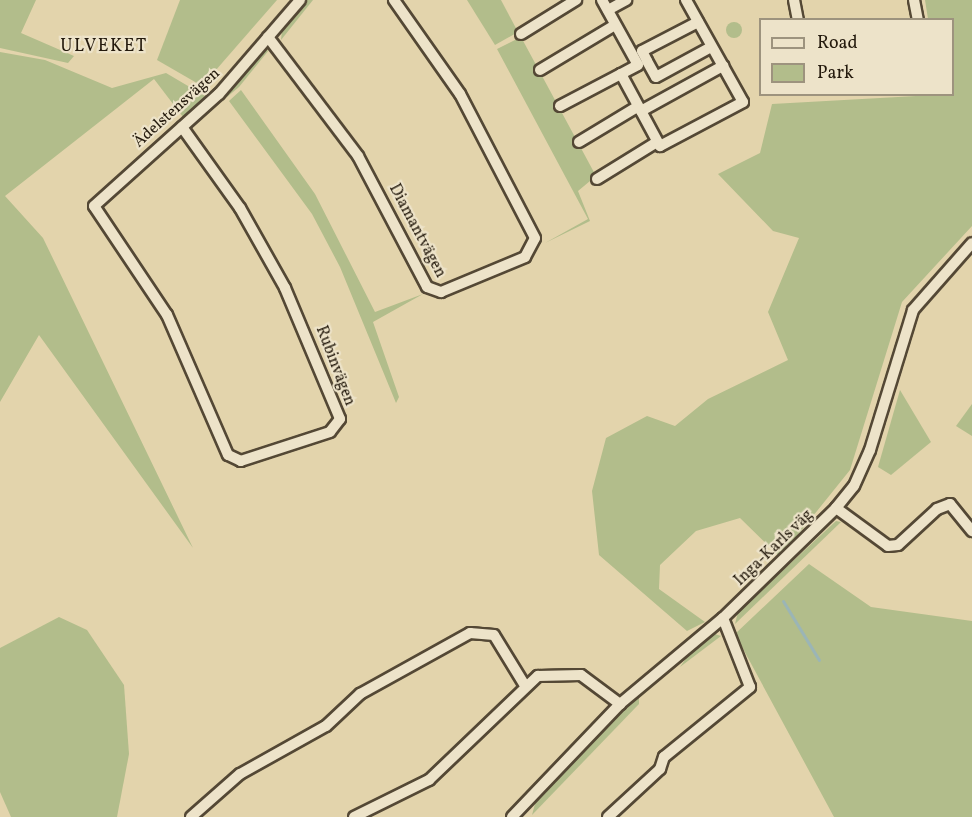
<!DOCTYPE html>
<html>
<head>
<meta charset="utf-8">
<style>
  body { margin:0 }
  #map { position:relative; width:972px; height:817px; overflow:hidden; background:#e3d4ac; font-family:Vollkorn,serif }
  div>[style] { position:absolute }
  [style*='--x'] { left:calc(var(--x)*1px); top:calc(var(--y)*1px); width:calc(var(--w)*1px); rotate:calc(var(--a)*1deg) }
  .green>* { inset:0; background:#b2bd8b }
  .round { border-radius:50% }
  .stream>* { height:3px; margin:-1.5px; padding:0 1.5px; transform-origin:1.5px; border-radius:1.5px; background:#9bb5b6 }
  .roads { filter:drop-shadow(2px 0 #544835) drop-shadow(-2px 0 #544835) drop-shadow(0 2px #544835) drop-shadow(0 -2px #544835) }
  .minor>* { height:10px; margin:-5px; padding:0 5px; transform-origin:5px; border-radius:5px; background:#ede3c9 }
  span { translate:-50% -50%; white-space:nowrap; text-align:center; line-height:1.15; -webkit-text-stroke:4.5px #ede3c9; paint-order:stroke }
  .street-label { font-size:16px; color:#241a0d }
  .neighbourhood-label { font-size:18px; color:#241a0d; letter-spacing:1.5px }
  .legend { position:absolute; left:759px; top:18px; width:195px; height:78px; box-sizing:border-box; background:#ede3c9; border:2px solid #9d937e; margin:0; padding:8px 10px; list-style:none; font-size:18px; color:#241a0d }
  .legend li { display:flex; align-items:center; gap:12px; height:30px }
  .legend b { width:30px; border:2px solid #9d937e }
</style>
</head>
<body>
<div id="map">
  <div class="green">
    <div style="clip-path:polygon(0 0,36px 0,21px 33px,74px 56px,68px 63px,0 48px)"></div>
    <div style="clip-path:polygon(180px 0,277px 0,202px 86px,157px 60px)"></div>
    <div style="clip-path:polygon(307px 0,313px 0,281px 40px,282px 30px)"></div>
    <div style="clip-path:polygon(467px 0,501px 0,518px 32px,495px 45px)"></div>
    <div style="clip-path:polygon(925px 0,972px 0,972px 226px,902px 302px,850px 470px,780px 557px,740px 518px,696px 531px,660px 565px,659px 589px,705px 622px,687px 631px,599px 555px,592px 491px,606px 438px,647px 416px,675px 426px,708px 399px,788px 360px,768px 312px,799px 238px,773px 231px,718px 174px,760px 153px,772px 104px,952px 94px,952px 20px,928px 19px)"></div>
    <div class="round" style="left:726px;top:22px;width:16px;height:16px"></div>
    <div style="clip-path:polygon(521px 37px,596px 176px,578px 191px,590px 221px,545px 243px,588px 219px,497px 49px)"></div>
    <div style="clip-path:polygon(269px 50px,239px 87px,221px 102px,262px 52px)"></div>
    <div style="clip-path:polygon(0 52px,45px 60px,112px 88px,166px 73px,205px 96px,183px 117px,154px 79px,5px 196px,43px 238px,193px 548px,39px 335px,0 402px)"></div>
    <div style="clip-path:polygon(241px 90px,315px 194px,375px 312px,423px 294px,373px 322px,399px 397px,396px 403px,340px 267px,312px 214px,229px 101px)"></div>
    <div style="clip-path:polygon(900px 390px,931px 442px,891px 475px,878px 467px)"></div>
    <div style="clip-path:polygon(972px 404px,972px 436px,956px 426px)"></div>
    <div style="clip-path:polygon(836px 521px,841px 522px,735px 624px,738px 612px)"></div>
    <div style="clip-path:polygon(809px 564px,871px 607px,972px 621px,972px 817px,834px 817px,735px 634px)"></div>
    <div style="clip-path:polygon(59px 617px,87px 630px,124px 685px,129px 754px,117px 817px,11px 817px,0 792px,0 648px)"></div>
    <div style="clip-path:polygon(715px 634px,721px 636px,680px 667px,691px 651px)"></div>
    <div style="clip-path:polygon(639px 695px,639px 704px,532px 815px,536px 800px)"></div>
  </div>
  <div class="stream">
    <div style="--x:783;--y:601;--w:69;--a:58.6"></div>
  </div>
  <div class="roads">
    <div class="minor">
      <div style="--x:602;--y:0;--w:74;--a:61"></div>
      <div style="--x:638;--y:65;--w:19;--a:152"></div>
      <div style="--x:621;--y:74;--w:82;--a:61.6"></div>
      <div style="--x:660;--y:146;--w:94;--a:-27.9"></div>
      <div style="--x:743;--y:102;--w:117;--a:-119.2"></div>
      <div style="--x:794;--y:0;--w:20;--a:79"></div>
      <div style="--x:914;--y:0;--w:20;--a:79"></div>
      <div style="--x:608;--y:10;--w:21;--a:-29"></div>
      <div style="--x:698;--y:22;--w:63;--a:152.6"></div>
      <div style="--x:642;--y:51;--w:11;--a:63"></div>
      <div style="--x:647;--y:61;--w:18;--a:61"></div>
      <div style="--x:656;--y:77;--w:63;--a:-28.6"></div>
      <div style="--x:521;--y:34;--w:65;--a:-31.7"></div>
      <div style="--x:268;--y:37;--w:149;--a:52.9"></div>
      <div style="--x:358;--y:156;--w:148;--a:62.2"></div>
      <div style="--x:427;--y:287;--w:15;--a:20"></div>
      <div style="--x:441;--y:292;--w:91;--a:-22.6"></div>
      <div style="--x:525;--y:257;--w:21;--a:-62"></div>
      <div style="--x:535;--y:238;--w:162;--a:-117.5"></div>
      <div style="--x:460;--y:94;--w:115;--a:-125.1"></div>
      <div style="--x:540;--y:70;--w:87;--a:-31"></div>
      <div style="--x:560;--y:106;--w:69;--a:-27.7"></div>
      <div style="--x:641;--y:111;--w:94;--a:-28.8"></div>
      <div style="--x:182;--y:127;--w:100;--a:54.4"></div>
      <div style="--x:240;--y:208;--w:92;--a:60.6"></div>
      <div style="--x:285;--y:288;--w:142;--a:67.2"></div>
      <div style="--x:340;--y:419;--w:16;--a:128"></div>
      <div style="--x:330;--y:432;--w:94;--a:162"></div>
      <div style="--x:241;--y:461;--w:14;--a:-155"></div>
      <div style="--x:228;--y:455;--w:153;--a:-113.5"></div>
      <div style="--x:167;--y:315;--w:131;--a:-123.8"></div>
      <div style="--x:94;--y:206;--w:168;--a:-41.9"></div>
      <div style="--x:219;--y:94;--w:124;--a:-49.2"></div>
      <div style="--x:579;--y:142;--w:68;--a:-31.1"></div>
      <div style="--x:597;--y:179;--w:70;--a:-31.7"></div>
      <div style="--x:836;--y:508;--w:64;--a:36.2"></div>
      <div style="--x:888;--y:546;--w:10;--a:-6"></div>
      <div style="--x:898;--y:545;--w:53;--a:-42.7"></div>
      <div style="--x:937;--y:509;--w:14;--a:-21"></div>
      <div style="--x:950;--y:504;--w:35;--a:51"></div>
      <div style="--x:191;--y:817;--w:65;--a:-41.3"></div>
      <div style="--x:240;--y:774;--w:98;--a:-29.2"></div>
      <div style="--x:326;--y:726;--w:47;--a:-43.3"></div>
      <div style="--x:360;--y:694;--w:126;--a:-29"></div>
      <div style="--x:470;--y:633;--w:24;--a:5"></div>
      <div style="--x:494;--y:635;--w:57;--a:58.5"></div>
      <div style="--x:354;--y:817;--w:84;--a:-26.3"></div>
      <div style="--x:429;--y:780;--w:151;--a:-43.7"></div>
      <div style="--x:538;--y:676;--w:43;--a:-1.3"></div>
      <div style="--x:581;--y:675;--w:49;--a:36.6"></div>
      <div style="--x:512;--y:817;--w:156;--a:-46.3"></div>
      <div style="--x:620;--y:704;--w:134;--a:-39.9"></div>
      <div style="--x:723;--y:618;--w:158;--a:-44.2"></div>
      <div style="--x:836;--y:508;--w:28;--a:-51"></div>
      <div style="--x:854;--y:486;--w:39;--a:-66"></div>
      <div style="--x:870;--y:450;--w:146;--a:-72.9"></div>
      <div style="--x:913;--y:310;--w:89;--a:-48.6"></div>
      <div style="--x:608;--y:817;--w:71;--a:-42.7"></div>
      <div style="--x:660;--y:769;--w:13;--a:-72"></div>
      <div style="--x:664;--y:757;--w:111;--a:-39.1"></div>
      <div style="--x:750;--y:687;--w:74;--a:-111.4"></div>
    </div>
  </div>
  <div class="street-label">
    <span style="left:177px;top:108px;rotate:-42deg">Ädelstensvägen</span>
    <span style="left:417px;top:231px;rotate:62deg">Diamantvägen</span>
    <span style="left:335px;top:366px;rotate:69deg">Rubinvägen</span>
    <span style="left:774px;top:548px;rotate:-44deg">Inga-Karls väg</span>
  </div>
  <div class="neighbourhood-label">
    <span style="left:104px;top:47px">ULVEKET</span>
  </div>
  <ul class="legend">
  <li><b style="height:8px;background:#ede3c9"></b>Road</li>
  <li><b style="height:16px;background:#b2bd8b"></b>Park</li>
  </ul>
</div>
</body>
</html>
